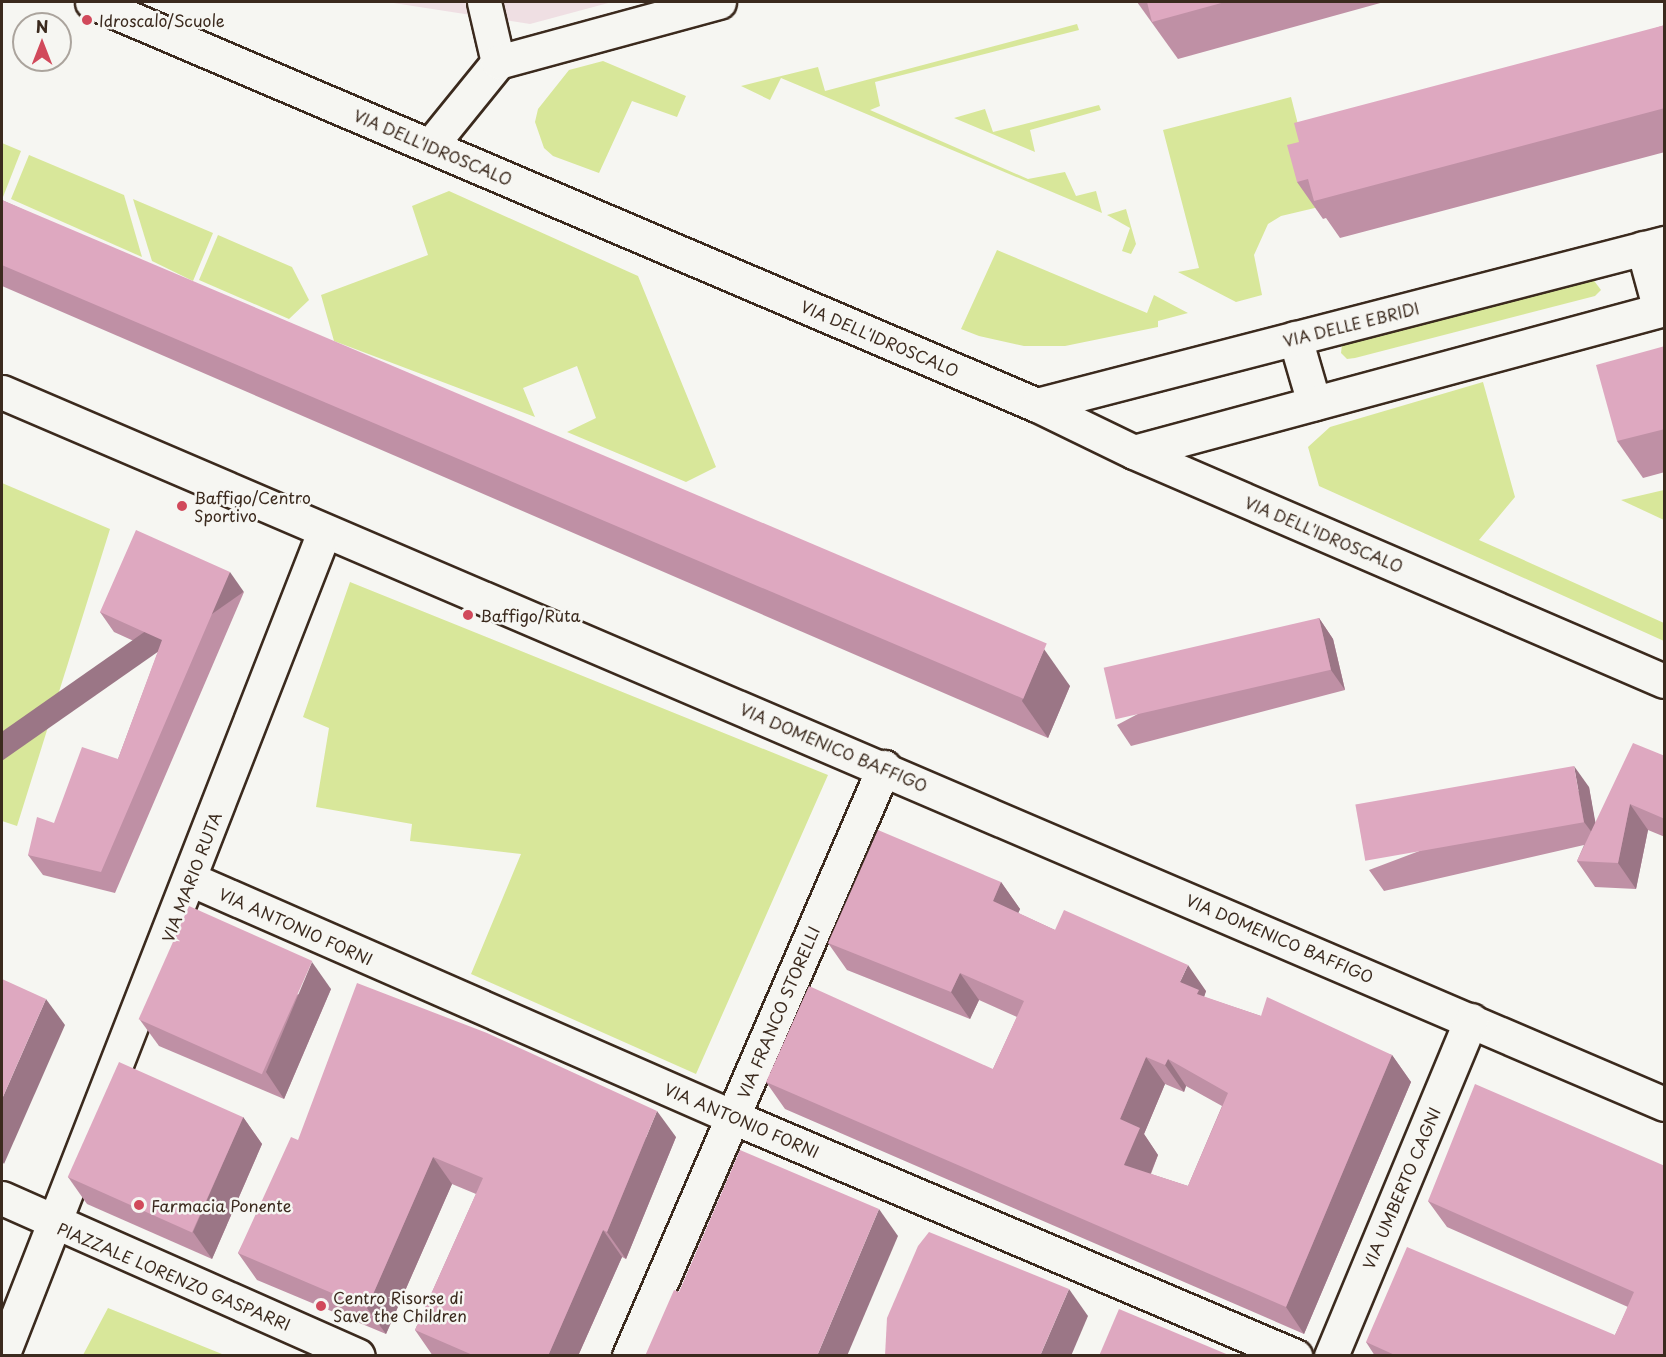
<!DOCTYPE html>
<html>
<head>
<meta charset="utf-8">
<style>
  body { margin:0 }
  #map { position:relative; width:1666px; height:1357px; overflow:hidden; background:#f6f6f2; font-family:"Playpen Sans",sans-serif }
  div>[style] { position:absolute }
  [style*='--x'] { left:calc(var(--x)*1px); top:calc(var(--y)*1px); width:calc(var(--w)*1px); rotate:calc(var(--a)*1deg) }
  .built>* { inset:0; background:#efdfe3 }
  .green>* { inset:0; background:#d8e79a }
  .roads { filter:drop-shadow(2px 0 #3b2a1e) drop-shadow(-2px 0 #3b2a1e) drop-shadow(0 2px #3b2a1e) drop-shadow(0 -2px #3b2a1e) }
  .minor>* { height:33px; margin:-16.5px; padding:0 16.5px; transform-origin:16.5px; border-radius:16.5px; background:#f6f6f2 }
  .tertiary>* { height:33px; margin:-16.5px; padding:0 16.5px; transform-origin:16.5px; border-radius:16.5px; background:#f6f6f2 }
  .wall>* { inset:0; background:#bf90a5 }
  .shaded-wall>* { inset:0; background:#9b7686; transform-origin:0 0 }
  .building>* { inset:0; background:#dea8c0; transform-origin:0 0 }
  .dots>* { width:16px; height:16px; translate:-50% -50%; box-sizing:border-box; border:3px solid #f6f6f2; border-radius:50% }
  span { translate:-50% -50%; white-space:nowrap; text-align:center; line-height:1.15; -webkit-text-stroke:5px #f6f6f2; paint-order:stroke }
  .poi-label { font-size:16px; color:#3b2a1e }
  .left { translate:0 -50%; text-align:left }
  .street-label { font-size:16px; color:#3b2a1e }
  .frame { position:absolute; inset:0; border:3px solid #3b2a1e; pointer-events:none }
  .north { position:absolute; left:12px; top:12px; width:60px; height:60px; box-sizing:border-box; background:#f6f6f2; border:2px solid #aba49d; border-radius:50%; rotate:0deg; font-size:16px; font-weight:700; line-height:24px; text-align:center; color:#3b2a1e }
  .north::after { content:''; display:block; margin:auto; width:21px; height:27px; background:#d1495b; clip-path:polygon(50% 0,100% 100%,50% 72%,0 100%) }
</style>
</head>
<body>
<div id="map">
  <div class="built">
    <div style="clip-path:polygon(387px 2px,612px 2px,530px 24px)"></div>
  </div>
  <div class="green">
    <div style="clip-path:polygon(1077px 24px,1079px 30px,875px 82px,880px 106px,870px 110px,1028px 179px,1065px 172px,1076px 196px,1096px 191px,1102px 213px,781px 78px,770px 100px,741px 86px,818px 67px,825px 91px)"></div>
    <div style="clip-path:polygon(603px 61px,686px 96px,677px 117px,632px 101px,599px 173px,553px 156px,544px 148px,535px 122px,538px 109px,569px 70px)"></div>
    <div style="clip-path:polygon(1291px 97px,1319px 207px,1281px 216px,1268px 224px,1254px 255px,1262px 295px,1236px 302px,1178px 272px,1199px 268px,1163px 130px)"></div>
    <div style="clip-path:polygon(1099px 105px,1101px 110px,1030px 130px,1035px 152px,954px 118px,985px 109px,993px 132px)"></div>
    <div style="clip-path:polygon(2px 143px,21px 151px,3px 197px,2px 196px)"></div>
    <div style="clip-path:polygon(29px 155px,124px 195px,142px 257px,11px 199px)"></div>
    <div style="clip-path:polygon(449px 191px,638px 276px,716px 467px,686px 482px,567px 432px,596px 418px,577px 366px,523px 388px,535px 417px,334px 341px,321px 295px,428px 255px,412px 206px)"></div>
    <div style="clip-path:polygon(133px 199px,213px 233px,193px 281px,152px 261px)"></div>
    <div style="clip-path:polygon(1126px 209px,1136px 244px,1131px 254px,1122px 251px,1130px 228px,1107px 215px)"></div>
    <div style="clip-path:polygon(218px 235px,292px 267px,309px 300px,289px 319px,199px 280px)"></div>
    <div style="clip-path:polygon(997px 250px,1147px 313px,1154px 295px,1188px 313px,1158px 321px,1158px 327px,1065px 346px,1024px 346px,979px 336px,961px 329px)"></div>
    <div style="clip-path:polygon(1592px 278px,1601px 290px,1595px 296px,1355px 358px,1347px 359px,1341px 353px,1342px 345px,1348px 342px)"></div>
    <div style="clip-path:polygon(1483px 382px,1515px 497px,1479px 540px,1664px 623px,1664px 641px,1319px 486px,1308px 447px,1330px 427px)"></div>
    <div style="clip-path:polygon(2px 483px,110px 529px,17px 826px,2px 821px)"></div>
    <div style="clip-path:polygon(1664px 490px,1664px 520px,1621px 500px)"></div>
    <div style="clip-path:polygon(350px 582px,828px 775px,696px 1074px,471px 974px,521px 854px,410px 841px,412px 824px,316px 807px,329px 728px,303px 717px)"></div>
    <div style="clip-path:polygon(108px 1308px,222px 1354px,225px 1355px,83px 1355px)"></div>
  </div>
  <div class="roads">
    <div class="minor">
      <div style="--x:484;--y:2;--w:62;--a:76.9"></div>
      <div style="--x:430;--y:146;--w:108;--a:-51"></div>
      <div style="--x:498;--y:62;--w:229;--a:-15.2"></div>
      <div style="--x:1643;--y:248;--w:64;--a:74.7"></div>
      <div style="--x:1295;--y:338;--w:68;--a:73.7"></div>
      <div style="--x:2;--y:392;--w:1808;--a:23.19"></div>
      <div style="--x:1134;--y:452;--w:577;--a:23.37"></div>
      <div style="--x:190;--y:879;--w:593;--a:23.67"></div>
      <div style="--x:733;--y:1117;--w:611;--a:23.04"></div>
      <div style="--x:2;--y:1198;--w:389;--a:23.9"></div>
      <div style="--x:2;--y:1356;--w:885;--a:-68.66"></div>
      <div style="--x:629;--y:1356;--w:642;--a:-66.59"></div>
      <div style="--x:1331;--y:1356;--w:364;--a:-67.4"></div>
    </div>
    <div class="tertiary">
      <div style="--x:92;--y:2;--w:1027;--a:23.1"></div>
      <div style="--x:1037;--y:405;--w:108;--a:25.9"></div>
      <div style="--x:1134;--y:452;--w:549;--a:-15.1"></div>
      <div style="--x:1037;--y:405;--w:648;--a:-14.49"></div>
    </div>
  </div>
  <div class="wall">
    <div style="clip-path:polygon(1137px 2px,1384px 2px,1178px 59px)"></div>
    <div style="clip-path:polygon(1665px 25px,1665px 152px,1340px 238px,1326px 218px,1323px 219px,1297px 182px,1299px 142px)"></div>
    <div style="clip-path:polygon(2px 200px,1070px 686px,1048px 738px,2px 286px)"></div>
    <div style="clip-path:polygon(1665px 346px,1665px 472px,1643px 478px,1617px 441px)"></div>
    <div style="clip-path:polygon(244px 592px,115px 893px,43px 875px,28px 855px,118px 759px,158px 652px,114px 632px,100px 612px)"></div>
    <div style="clip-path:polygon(1319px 618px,1333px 639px,1345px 690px,1131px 746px,1117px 725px)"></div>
    <div style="clip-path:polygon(1665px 756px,1665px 837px,1648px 830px,1636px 889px,1595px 887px,1577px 861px,1584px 845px,1384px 891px,1369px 870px,1589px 787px,1595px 823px)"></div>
    <div style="clip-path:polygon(evenodd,1001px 882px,1020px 909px,1018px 913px,1055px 930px,1206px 991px,1204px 997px,1261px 1016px,1392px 1055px,1411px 1082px,1304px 1334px,785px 1109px,766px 1082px,993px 1069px,1017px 1017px,979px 1000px,970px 1019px,847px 970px,828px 943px,1001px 882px,1165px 1084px,1184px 1092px,1186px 1086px,1222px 1106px,1188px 1186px,1151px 1174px,1158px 1155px,1144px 1134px,1165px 1084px)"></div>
    <div style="clip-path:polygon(331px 989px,284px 1099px,159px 1046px,140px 1020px)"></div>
    <div style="clip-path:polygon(243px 1117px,262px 1144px,212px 1259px,87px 1204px,68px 1177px)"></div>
    <div style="clip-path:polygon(676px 1137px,626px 1259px,622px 1257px,578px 1356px,433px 1356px,415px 1330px,476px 1194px,452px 1184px,386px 1334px,257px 1280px,238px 1253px,298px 1140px)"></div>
    <div style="clip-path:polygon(1665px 1166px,1665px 1356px,1375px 1356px,1366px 1342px,1615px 1335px,1628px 1307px,1447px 1227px,1428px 1201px)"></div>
  </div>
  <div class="shaded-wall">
    <div style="left:230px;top:572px;width:24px;height:327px;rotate:55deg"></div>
    <div style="clip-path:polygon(1319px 618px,1333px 639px,1345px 690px,1331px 670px)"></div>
    <div style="clip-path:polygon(1044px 649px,1070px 686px,1048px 738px,1022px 701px)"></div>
    <div style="clip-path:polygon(1574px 766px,1589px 787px,1599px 842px,1584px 822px)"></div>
    <div style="clip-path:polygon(1630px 804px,1648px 830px,1636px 889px,1618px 863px)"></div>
    <div style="clip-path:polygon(1001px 882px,1020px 909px,1012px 928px,993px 901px)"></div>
    <div style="clip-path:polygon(312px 962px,331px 989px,284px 1099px,266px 1072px)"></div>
    <div style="clip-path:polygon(1188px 965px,1206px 991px,1204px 997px,1218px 1017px,1180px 982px)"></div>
    <div style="clip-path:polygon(960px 973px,979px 1000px,970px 1019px,951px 992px)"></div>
    <div style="clip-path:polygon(46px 999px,65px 1025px,4px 1164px,2px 1161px,2px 1099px)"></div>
    <div style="clip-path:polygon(1392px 1055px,1411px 1082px,1304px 1334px,1286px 1307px)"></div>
    <div style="clip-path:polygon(1146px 1057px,1165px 1084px,1144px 1134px,1158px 1155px,1143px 1192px,1124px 1165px,1120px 1119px)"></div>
    <div style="clip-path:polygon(1168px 1059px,1186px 1086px,1184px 1092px,1165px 1065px)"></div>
    <div style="clip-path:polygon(657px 1111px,676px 1137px,626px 1259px,607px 1232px)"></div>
    <div style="clip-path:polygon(243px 1117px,262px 1144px,212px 1259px,193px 1232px)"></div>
    <div style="clip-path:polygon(433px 1157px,452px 1184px,386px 1334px,367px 1308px)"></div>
    <div style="clip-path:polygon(879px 1209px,898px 1236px,847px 1356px,817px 1356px)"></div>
    <div style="clip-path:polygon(603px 1230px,622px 1257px,578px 1356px,548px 1356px)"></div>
    <div style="clip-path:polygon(1069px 1289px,1088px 1316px,1071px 1356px,1040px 1356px)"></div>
  </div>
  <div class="building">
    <div style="clip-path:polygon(1147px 2px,1225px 2px,1152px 22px)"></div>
    <div style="clip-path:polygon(1665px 25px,1665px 108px,1314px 201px,1308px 179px,1297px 182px,1287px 145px,1299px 142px,1294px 123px)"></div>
    <div style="left:2px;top:200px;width:1135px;height:60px;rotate:23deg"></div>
    <div style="clip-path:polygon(1665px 346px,1665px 429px,1617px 441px,1596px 365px)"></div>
    <div style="clip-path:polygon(136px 530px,230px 572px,101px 872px,28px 855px,37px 817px,54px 823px,82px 747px,118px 759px,162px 640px,100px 612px)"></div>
    <div style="left:1319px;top:618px;width:53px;height:221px;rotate:77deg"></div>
    <div style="clip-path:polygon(1633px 743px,1665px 756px,1665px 819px,1630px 804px,1618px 863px,1577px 861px)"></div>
    <div style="left:1574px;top:766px;width:57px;height:222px;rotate:80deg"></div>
    <div style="clip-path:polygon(evenodd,878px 830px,1001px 882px,993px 901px,1055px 930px,1064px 910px,1188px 965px,1180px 982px,1199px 990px,1197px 994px,1261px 1016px,1267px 997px,1392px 1055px,1286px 1307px,766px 1082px,809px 986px,993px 1069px,1024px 1001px,960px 973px,951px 992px,828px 943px,878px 830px,1146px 1057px,1165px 1065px,1168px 1059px,1228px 1093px,1188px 1186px,1124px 1165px,1140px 1128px,1120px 1119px,1146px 1057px)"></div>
    <div style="left:189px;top:906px;width:135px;height:124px;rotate:24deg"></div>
    <div style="clip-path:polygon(2px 979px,46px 999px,2px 1099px)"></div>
    <div style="clip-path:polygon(357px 983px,487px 1033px,657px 1111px,607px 1232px,603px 1230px,548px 1356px,475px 1356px,415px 1330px,483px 1178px,433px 1157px,367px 1308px,238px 1253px,291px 1137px,298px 1140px)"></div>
    <div style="left:119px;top:1062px;width:136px;height:126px;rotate:24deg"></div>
    <div style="clip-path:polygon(1475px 1084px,1665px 1166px,1665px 1356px,1397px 1356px,1366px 1342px,1407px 1247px,1615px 1335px,1634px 1292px,1428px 1201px)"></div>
    <div style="clip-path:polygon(740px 1150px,879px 1209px,817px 1356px,645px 1356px,674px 1290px,679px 1292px)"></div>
    <div style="clip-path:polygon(929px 1232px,1069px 1289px,1040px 1356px,885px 1356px,887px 1318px,918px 1246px)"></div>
    <div style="clip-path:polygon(1119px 1309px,1231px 1356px,1099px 1356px)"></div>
  </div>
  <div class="dots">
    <div style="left:87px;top:20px;background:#d1495b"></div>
    <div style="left:182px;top:506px;background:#d1495b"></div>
    <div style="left:468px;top:615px;background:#d1495b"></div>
    <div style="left:139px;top:1205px;background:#d1495b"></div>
    <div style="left:321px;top:1306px;background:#d1495b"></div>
  </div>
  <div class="poi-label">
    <span class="left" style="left:99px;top:20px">Idroscalo/Scuole</span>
    <span class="left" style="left:194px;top:506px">Baffigo/Centro<br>Sportivo</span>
    <span class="left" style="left:480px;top:615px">Baffigo/Ruta</span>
    <span class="left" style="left:151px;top:1205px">Farmacia Ponente</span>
    <span class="left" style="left:333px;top:1306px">Centro Risorse di<br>Save the Children</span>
  </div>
  <div class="street-label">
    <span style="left:433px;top:147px;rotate:23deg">VIA DELL'IDROSCALO</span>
    <span style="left:1351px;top:324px;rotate:-14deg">VIA DELLE EBRIDI</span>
    <span style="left:880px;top:338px;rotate:23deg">VIA DELL'IDROSCALO</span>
    <span style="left:1324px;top:534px;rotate:23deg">VIA DELL'IDROSCALO</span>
    <span style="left:834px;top:747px;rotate:23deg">VIA DOMENICO BAFFIGO</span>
    <span style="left:191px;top:877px;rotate:-69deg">VIA MARIO RUTA</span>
    <span style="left:296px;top:926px;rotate:24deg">VIA ANTONIO FORNI</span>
    <span style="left:1280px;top:938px;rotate:23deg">VIA DOMENICO BAFFIGO</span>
    <span style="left:778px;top:1012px;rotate:-67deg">VIA FRANCO STORELLI</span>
    <span style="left:742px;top:1120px;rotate:23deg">VIA ANTONIO FORNI</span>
    <span style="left:1401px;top:1188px;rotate:-67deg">VIA UMBERTO CAGNI</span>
    <span style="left:174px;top:1276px;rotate:23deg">PIAZZALE LORENZO GASPARRI</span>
  </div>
  <div class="frame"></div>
  <div class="north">N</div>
</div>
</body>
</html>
